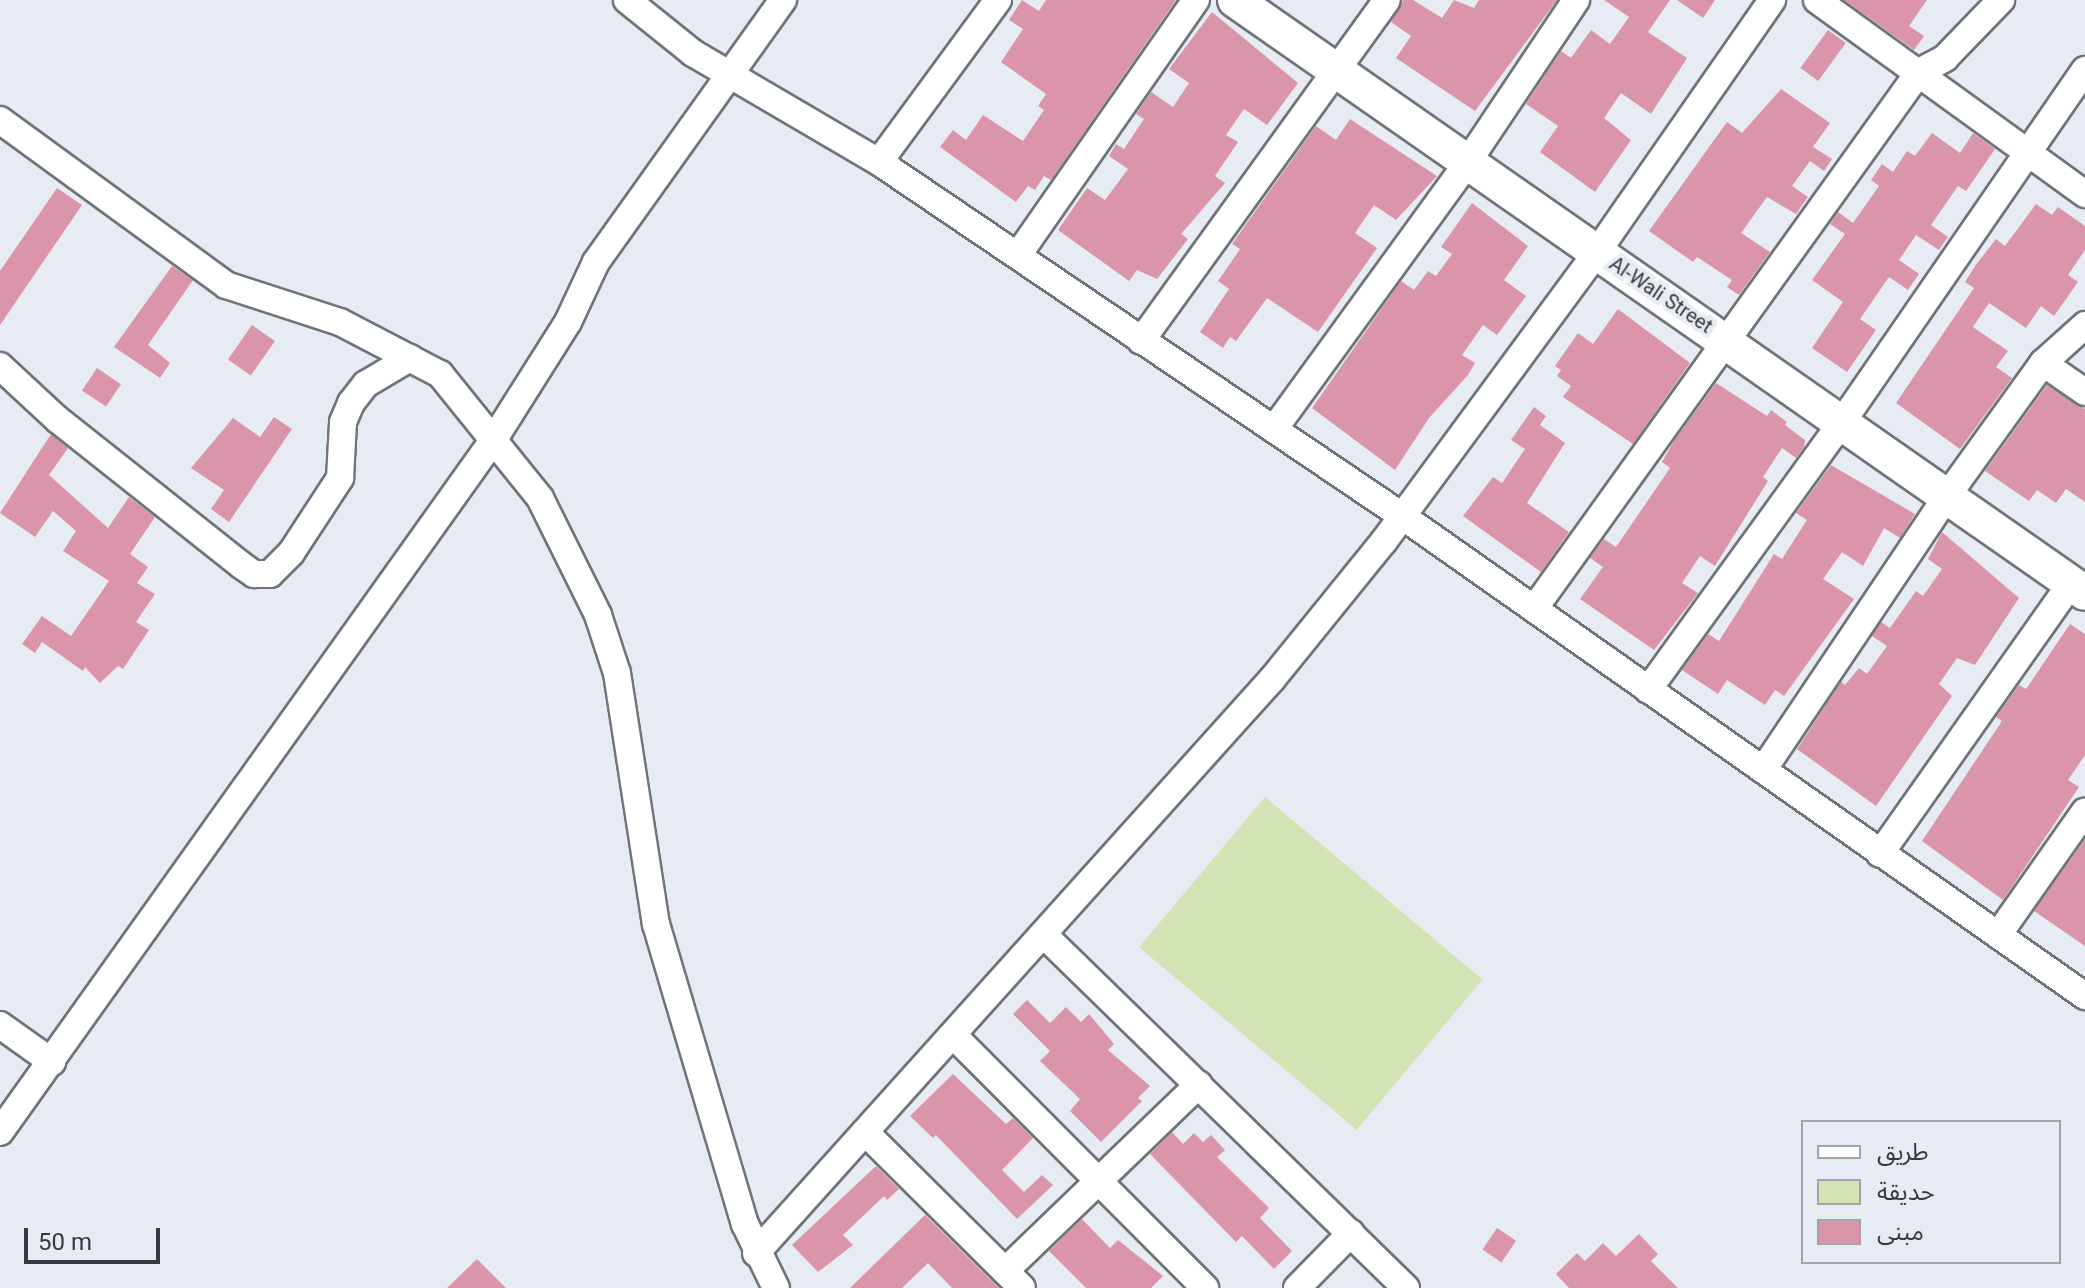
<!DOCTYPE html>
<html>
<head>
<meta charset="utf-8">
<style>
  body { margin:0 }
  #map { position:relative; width:2085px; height:1288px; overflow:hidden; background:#e7ebf4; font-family:Roboto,"Noto Sans Arabic",sans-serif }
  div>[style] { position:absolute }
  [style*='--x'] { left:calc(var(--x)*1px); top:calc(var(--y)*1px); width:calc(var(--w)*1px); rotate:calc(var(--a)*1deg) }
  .green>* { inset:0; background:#d3e3b4; transform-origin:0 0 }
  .building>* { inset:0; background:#db95aa; transform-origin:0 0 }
  .roads { filter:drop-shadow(2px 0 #6f737a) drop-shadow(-2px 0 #6f737a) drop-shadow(0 2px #6f737a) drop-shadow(0 -2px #6f737a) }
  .minor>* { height:26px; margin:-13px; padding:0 13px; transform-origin:13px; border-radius:13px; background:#fff }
  .major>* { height:34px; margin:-17px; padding:0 17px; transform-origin:17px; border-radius:17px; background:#fff }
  span { translate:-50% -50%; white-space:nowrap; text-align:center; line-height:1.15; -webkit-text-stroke:8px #e7ebf4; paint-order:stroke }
  .street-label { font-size:20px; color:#37393c }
  .legend { position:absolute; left:1801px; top:1120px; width:260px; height:144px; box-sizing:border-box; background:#e7ebf4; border:2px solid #a1a4aa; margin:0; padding:10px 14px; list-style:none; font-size:24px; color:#37393c }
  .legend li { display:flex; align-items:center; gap:16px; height:40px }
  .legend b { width:40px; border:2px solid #a1a4aa }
  .scale { position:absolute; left:24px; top:1228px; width:136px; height:36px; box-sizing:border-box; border:4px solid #37393c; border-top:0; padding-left:10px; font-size:24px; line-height:28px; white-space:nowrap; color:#37393c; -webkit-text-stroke:6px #e7ebf4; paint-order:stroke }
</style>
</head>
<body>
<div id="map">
  <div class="green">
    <div style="left:1265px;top:797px;width:284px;height:196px;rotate:40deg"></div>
  </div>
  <div class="building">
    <div style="clip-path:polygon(1022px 0,1039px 11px,1046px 0,1176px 0,1051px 180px,1044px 176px,1035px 190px,1028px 186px,1016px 202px,940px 147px,953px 130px,966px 140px,983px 115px,1023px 141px,1044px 110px,1038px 106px,1046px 94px,1001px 62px,1023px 29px,1009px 20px)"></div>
    <div style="clip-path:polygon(1403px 0,1413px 0,1442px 18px,1454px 0,1474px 8px,1479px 0,1557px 0,1475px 111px,1396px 58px,1411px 36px,1391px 22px)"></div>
    <div style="clip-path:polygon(1604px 0,1670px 0,1648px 32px,1687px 58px,1651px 114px,1621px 93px,1604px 118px,1631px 140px,1595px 192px,1540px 152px,1558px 126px,1526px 104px,1561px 51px,1571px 58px,1591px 30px,1610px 44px,1629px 17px)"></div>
    <div style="clip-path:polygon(1677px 0,1715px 0,1703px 18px)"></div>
    <div style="clip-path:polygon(1844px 0,1927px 0,1909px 26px,1924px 36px,1914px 50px)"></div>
    <div style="clip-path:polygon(1212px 12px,1298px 83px,1267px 125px,1244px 109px,1226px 135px,1238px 142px,1215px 176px,1225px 183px,1181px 234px,1188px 239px,1157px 279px,1137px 270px,1129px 281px,1058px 230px,1087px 188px,1105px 200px,1128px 169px,1109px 156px,1116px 144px,1124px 149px,1144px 119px,1136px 114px,1151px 92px,1173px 107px,1189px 83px,1169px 69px)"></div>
    <div style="left:1828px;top:30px;width:22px;height:47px;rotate:36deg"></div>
    <div style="clip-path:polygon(1781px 89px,1830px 123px,1813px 147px,1832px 159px,1824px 171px,1810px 161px,1792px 186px,1808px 197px,1796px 214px,1767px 197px,1741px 233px,1770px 252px,1739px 295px,1727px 287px,1732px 280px,1697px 257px,1693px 262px,1649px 231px,1727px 122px,1742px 133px)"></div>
    <div style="clip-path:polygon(1350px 119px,1437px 176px,1396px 220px,1374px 205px,1355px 233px,1377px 248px,1318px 332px,1267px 298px,1236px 341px,1230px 337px,1223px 348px,1200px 332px,1229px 289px,1218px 281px,1240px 249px,1232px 244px,1316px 126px,1336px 140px)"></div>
    <div style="clip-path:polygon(1932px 133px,1960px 153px,1973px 133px,1995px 149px,1966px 191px,1958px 186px,1931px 225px,1948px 237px,1939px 250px,1916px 235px,1899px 260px,1919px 274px,1908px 290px,1889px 277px,1860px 319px,1876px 330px,1847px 372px,1812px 348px,1843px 302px,1812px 280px,1845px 234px,1830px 224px,1838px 212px,1853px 223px,1879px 186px,1871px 180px,1882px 164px,1893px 172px,1907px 151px,1915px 156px)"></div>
    <div style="clip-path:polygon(57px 188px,82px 205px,0 325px,0 271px)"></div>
    <div style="clip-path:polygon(1472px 203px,1528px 246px,1504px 280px,1526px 296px,1497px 335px,1483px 325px,1462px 355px,1475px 363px,1468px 375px,1429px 418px,1395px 470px,1312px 408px,1401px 281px,1414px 290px,1428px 271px,1436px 276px,1452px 254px,1441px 247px)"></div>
    <div style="clip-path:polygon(2036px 204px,2052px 215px,2058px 207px,2085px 226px,2085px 250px,2068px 275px,2078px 282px,2054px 316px,2041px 306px,2026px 328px,1989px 303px,1973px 327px,2008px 351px,1996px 367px,2012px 378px,1960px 449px,1896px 403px,1974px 288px,1965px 282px,1975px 266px,1996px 239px,2005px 246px)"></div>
    <div style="clip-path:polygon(172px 266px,193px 280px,148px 345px,170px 363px,160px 378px,114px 347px)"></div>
    <div style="clip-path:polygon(1618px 309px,1690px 363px,1633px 444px,1563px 397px,1571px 386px,1557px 376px,1561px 370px,1555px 366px,1578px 333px,1593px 344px)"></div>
    <div style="left:252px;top:325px;width:28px;height:42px;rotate:35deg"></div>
    <div style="left:97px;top:368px;width:29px;height:27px;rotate:34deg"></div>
    <div style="clip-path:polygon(1716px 383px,1767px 416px,1771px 410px,1787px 422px,1785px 425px,1805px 440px,1804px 447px,1796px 458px,1782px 448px,1763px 477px,1768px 481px,1715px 566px,1700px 556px,1682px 583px,1698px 593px,1654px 650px,1580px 599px,1603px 567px,1590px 558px,1604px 539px,1616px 547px,1670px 468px,1662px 462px,1674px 441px)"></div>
    <div style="clip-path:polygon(2047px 385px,2085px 409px,2085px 502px,2066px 489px,2056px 503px,2037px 490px,2029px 501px,1985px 471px)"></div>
    <div style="clip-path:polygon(1534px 407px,1546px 416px,1540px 425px,1565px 443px,1527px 503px,1569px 532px,1541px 572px,1463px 516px,1493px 477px,1502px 483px,1525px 449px,1511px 440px)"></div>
    <div style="clip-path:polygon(274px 417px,292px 429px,229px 522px,211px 509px,224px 490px,191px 468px,233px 418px,260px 437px)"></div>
    <div style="clip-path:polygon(51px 434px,68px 448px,49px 475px,108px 528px,129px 497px,155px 517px,130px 554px,148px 567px,137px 583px,155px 594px,136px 622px,149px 630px,123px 669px,118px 666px,100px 683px,85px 667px,83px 671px,42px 642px,35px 653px,22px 644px,42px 616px,71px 636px,109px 581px,63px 551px,76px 531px,53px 511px,35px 537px,0 513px)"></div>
    <div style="clip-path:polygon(1831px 465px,1915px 514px,1900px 538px,1884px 528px,1863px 566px,1842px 552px,1823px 579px,1854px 599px,1784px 696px,1775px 690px,1765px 705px,1727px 680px,1718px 694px,1682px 670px,1708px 634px,1719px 641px,1774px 554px,1782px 559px,1807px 520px,1796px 513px)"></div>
    <div style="clip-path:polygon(1942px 532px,2019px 598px,1975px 665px,1957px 658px,1939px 684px,1952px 696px,1876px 806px,1797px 749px,1841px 682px,1845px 685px,1859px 668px,1867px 674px,1887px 646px,1872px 636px,1881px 622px,1890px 628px,1916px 591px,1923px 596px,1942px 569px,1928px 559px)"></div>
    <div style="clip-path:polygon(2070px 624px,2085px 634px,2085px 755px,2068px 780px,2079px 787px,2003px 900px,1922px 841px,2002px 721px,1996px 717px,2019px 685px,2026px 689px)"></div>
    <div style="clip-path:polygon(2085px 839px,2085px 946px,2034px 911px)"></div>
    <div style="clip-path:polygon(1027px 1000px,1050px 1023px,1066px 1007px,1081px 1022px,1089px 1014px,1114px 1044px,1108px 1050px,1150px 1086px,1138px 1098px,1142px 1101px,1101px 1142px,1070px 1111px,1080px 1099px,1040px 1061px,1050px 1051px,1013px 1014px)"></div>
    <div style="clip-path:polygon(953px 1074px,1006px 1124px,1013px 1118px,1033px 1138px,1002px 1170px,1024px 1192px,1042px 1175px,1053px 1185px,1017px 1219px,936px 1135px,933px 1138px,910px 1116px)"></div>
    <div style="clip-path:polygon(1172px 1132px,1183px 1144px,1194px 1133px,1203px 1142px,1211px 1135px,1225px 1150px,1217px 1157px,1269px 1208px,1260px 1218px,1292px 1251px,1274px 1269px,1242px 1236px,1236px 1242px,1150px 1154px)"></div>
    <div style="clip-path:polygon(876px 1166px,899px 1189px,887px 1200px,884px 1196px,843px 1235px,853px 1245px,818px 1272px,792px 1245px)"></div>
    <div style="clip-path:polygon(925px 1215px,999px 1288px,952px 1288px,928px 1263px,902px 1288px,850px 1288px)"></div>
    <div style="clip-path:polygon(1082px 1219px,1110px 1248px,1118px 1240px,1163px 1276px,1151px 1288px,1086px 1288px,1049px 1251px)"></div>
    <div style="left:1497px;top:1228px;width:23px;height:26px;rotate:34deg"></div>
    <div style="clip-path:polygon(1639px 1234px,1658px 1254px,1651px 1261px,1678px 1288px,1569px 1288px,1556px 1274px,1577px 1253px,1585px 1261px,1603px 1243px,1616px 1256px)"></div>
    <div style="clip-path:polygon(477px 1259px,506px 1288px,447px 1288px)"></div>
  </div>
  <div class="roads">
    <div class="minor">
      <div style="--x:627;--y:0;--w:85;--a:38.8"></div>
      <div style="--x:693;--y:53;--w:216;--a:30.4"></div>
      <div style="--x:879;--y:162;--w:632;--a:34.09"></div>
      <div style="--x:1402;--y:516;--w:835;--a:35.1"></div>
      <div style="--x:1817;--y:0;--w:331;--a:35.9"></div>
      <div style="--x:0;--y:120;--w:280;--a:36.1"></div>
      <div style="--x:226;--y:285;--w:120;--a:18"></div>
      <div style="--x:340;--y:322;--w:113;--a:27.5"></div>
      <div style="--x:440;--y:374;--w:159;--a:51.1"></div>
      <div style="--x:540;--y:498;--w:131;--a:63.6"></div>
      <div style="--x:598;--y:615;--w:61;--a:71.9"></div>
      <div style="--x:617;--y:673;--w:254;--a:81.2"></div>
      <div style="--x:656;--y:924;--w:313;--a:73.5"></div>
      <div style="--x:745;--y:1224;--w:71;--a:64.2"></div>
      <div style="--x:879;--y:162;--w:201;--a:-53.7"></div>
      <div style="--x:1018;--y:255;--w:311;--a:-55.1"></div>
      <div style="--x:1141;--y:341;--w:420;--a:-54.2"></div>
      <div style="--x:2043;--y:363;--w:51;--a:34.6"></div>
      <div style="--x:0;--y:366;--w:78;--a:42.9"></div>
      <div style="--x:57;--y:419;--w:235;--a:38.4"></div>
      <div style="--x:241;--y:565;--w:16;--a:35"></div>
      <div style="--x:254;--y:574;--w:16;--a:0"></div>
      <div style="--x:270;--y:574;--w:30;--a:-45"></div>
      <div style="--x:291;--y:553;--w:90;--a:-56.8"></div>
      <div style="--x:340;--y:478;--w:56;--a:-86.9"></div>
      <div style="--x:343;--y:422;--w:21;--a:-67"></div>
      <div style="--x:351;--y:403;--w:24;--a:-52"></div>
      <div style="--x:366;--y:384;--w:51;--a:-30.6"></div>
      <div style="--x:1274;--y:429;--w:329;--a:-54"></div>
      <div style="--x:1467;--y:163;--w:196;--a:-56.2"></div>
      <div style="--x:1534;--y:609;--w:661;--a:-54.36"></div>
      <div style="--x:1919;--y:72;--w:30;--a:-28"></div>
      <div style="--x:1945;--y:58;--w:81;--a:-46"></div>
      <div style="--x:1648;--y:690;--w:331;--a:-54.1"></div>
      <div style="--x:1842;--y:422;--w:428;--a:-55.4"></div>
      <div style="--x:1763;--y:770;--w:330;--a:-56.1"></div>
      <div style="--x:1947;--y:496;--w:164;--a:-54.2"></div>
      <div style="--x:2043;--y:363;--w:57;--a:-42.1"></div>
      <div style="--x:1880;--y:854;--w:332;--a:-54.8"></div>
      <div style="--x:1043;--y:934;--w:507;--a:44.28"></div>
      <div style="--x:1998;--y:935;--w:151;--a:-54.9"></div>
      <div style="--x:0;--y:1025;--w:64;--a:35.4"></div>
      <div style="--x:954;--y:1036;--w:356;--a:45.1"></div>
      <div style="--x:0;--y:1132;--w:851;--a:-54.52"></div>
      <div style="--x:494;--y:439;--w:138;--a:-57.7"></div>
      <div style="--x:568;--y:322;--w:66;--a:-65"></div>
      <div style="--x:596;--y:262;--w:322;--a:-54.5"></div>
      <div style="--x:865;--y:1132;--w:221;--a:44.8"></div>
      <div style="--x:756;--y:1253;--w:773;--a:-48.04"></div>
      <div style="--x:1273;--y:678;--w:176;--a:-51"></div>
      <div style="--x:1384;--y:541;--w:359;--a:-53.6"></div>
      <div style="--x:1597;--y:252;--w:307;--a:-55.2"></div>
      <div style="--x:1005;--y:1271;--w:269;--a:-43.9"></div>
      <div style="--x:1297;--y:1288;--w:77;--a:-45.5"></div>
    </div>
    <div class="major">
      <div style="--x:1235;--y:0;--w:1036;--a:34.9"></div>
    </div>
  </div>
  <div class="street-label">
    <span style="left:1661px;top:295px;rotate:34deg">Al-Wali Street</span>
  </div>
  <ul class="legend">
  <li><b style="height:10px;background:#fff"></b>طريق</li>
  <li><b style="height:22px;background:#d3e3b4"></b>حديقة</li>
  <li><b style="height:22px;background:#db95aa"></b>مبنى</li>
  </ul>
  <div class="scale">50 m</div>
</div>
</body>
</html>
